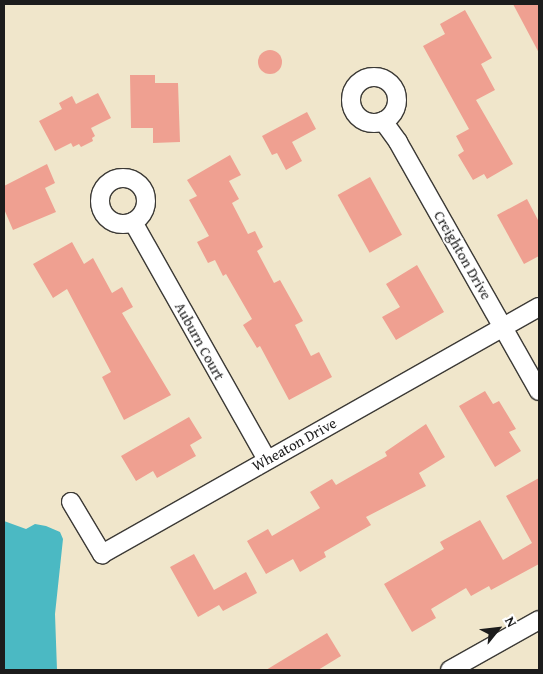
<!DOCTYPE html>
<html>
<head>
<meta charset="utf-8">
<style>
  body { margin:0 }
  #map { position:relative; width:543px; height:674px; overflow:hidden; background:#f0e6cb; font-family:"Gentium Book Plus",serif }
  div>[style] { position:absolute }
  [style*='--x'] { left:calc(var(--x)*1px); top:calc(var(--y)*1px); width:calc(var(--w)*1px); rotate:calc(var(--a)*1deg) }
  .water>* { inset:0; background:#4bb9c3 }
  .building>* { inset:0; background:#efa091; transform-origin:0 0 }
  .round { border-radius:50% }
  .roads { filter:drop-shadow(1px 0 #3c3a36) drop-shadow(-1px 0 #3c3a36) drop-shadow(0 1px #3c3a36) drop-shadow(0 -1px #3c3a36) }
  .minor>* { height:18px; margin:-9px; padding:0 9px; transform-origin:9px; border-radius:9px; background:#fff }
  .minor>.ring { margin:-9px; padding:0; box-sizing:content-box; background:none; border:18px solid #fff; border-radius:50% }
  span { translate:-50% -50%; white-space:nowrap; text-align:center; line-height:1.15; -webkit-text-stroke:4px #fff; paint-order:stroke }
  .street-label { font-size:15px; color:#1c1c1c }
  .frame { position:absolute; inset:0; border:5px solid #1c1c1c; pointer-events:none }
  .north { position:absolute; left:473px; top:604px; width:50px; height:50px; -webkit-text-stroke:4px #fff; paint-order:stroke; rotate:61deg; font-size:14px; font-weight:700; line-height:20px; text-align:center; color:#1c1c1c }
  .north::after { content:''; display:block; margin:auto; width:18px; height:22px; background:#1c1c1c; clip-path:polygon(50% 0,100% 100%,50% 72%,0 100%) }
</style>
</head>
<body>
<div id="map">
  <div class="water">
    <div style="clip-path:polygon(4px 521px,26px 529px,35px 524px,46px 526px,60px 532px,63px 539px,55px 614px,57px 670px,4px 670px)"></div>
  </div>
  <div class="building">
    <div style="clip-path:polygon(513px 4px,539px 4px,539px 53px)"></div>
    <div style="clip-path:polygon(465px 10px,492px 58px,481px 64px,495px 90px,476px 100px,513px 164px,487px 179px,484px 174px,473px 180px,458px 155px,464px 151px,456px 136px,469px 129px,423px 46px,445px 34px,440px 24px)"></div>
    <div class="round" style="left:258px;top:50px;width:24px;height:24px"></div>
    <div style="clip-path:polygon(130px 75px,155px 75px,155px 83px,178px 83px,180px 142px,153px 143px,153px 128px,131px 128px)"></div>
    <div style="clip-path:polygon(98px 93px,111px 118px,91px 128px,95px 136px,92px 138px,93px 141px,81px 147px,79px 144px,73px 147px,71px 143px,55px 151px,39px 121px,62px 109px,59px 103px,72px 96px,76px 104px)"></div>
    <div style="clip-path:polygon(307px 112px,316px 129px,292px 142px,302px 161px,286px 170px,277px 153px,272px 155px,262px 136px)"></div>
    <div style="clip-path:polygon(230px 155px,241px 175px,229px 181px,239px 199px,232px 203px,248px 234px,255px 231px,263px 247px,257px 251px,274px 283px,280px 280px,303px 321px,295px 325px,311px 356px,319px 352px,332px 377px,289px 400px,260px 346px,257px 348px,243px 325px,252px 319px,226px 274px,223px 276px,215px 260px,208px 263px,197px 242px,209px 236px,189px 200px,197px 196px,187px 180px)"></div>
    <div style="clip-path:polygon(47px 164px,55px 183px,45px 188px,56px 212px,13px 230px,4px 209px,4px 186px)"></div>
    <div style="left:370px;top:177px;width:66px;height:37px;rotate:61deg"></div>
    <div style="clip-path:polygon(527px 199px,539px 222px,539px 256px,524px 264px,497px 215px)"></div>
    <div style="clip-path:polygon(72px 242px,84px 264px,93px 258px,112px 293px,122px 287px,133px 307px,122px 313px,171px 395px,124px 420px,102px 377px,111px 372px,67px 289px,53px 298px,33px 264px)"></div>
    <div style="clip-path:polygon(417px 265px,444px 312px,396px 340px,382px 317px,400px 307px,386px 284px)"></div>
    <div style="clip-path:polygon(485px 391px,493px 404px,499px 401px,516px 429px,509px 432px,521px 451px,495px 467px,459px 406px)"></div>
    <div style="clip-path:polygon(189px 417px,202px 438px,190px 445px,196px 456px,157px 478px,153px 471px,136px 481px,121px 456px)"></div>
    <div style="clip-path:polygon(426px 424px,445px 457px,419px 473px,426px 486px,366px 517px,371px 525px,324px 552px,326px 557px,300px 572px,293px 559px,266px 574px,247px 541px,268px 529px,272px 536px,320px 508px,310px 492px,332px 479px,336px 485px,387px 456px,385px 452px)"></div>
    <div style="clip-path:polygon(539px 478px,539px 564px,491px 590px,489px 586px,471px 596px,466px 588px,431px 609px,436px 618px,412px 632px,384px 584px,444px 549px,440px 542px,480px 520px,503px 560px,532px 543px,506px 496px)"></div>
    <div style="clip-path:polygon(194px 554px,214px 590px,246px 572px,257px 593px,223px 611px,219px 605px,198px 617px,170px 567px)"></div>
    <div style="clip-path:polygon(327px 633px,341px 656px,318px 670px,266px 670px)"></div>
  </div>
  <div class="roads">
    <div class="minor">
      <div class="ring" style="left:351px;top:77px;width:28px;height:28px"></div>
      <div style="--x:383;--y:121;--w:26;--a:54"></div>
      <div style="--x:398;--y:142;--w:286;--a:60.5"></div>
      <div class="ring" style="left:100px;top:178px;width:28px;height:28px"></div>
      <div style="--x:133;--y:222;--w:273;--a:60.6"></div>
      <div style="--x:71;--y:502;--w:61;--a:59.2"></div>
      <div style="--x:102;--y:554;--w:502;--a:-29.48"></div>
      <div style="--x:450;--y:670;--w:102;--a:-29.3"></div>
    </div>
  </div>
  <div class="street-label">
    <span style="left:463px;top:255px;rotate:60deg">Creighton Drive</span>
    <span style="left:200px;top:341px;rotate:61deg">Auburn Court</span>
    <span style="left:294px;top:444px;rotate:-29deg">Wheaton Drive</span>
  </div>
  <div class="frame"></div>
  <div class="north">N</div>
</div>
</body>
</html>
